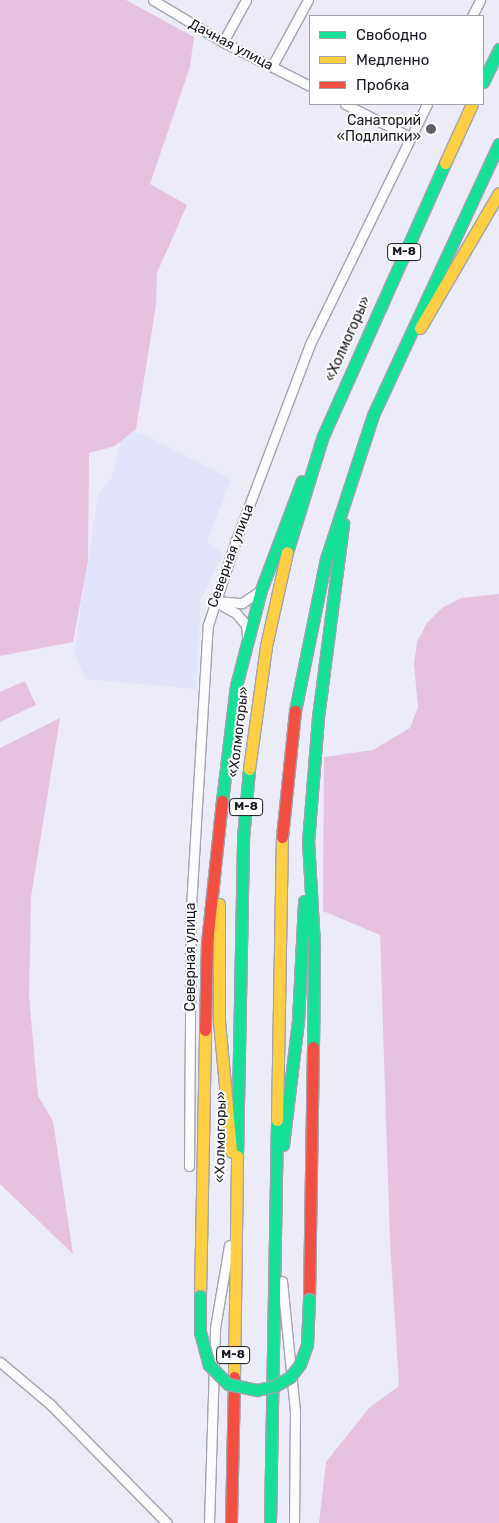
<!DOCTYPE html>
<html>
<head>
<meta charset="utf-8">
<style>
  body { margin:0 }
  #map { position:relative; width:499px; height:1523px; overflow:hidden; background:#ebecf8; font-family:Rubik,sans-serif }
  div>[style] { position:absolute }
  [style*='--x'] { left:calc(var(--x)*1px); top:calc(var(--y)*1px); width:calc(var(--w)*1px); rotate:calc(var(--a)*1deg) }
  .built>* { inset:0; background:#e2e4f9 }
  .green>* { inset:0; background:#e7c2de }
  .roads { filter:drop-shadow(1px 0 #a2a3ae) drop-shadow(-1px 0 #a2a3ae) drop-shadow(0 1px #a2a3ae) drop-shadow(0 -1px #a2a3ae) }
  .street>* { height:9px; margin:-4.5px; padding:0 4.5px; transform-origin:4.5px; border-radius:4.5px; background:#fcfcfe }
  .fast>* { height:11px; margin:-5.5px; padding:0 5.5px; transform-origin:5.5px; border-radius:5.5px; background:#16e098 }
  .slow>* { height:11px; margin:-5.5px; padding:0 5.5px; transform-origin:5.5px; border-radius:5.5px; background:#ffcf43 }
  .jam>* { height:11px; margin:-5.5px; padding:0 5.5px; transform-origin:5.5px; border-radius:5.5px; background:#f24e42 }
  .bridges { filter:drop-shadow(1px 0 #a2a3ae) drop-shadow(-1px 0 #a2a3ae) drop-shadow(0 1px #a2a3ae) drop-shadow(0 -1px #a2a3ae) }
  .fast-bridge>* { height:11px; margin:-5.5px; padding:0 5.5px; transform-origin:5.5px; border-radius:5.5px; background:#16e098 }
  .dots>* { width:14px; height:14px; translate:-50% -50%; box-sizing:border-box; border:2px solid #fff; border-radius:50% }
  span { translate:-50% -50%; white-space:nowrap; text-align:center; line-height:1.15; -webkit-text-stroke:4px #fff; paint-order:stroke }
  .shield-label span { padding:1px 4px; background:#fff; border:1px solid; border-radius:4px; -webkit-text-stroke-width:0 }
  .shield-label { font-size:12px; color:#15161f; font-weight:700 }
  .street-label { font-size:14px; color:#15161f }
  .poi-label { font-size:14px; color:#15161f }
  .right { translate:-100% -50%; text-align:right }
  .legend { position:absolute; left:309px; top:15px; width:175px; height:90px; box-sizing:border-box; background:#fff; border:1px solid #a1a2a5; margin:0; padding:6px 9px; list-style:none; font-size:15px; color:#15161f }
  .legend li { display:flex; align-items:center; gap:10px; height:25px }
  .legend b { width:25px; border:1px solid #a1a2a5 }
</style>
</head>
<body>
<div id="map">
  <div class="built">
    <div style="clip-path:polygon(123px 431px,140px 433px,231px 479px,207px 541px,222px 554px,201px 599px,196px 689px,85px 679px,74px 653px,98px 496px,112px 477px)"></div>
  </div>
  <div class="green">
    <div style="clip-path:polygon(0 0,126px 0,194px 37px,190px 67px,150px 184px,187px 205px,157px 273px,156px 305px,136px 429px,115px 446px,89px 453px,88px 561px,73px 642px,0 656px)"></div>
    <div style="clip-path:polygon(499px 594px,499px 1523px,319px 1523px,326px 1462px,369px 1408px,399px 1386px,390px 1241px,380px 935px,323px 911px,324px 757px,373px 750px,410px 728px,418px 707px,414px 664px,417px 642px,427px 623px,442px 608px,461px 598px)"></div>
    <div style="clip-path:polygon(25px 681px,36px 705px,0 722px,0 692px)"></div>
    <div style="clip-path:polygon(60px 718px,31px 897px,29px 996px,38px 1096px,53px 1121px,73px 1254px,0 1184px,0 748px)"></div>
  </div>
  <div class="roads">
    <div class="street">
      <div style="--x:153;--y:0;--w:82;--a:31"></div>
      <div style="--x:223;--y:42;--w:97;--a:26.8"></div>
      <div style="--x:472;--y:16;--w:18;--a:-63"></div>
      <div style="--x:223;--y:42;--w:48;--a:-61.3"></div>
      <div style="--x:272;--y:66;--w:75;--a:-61.4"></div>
      <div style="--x:345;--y:104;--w:73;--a:26.9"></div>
      <div style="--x:214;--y:601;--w:25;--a:29"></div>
      <div style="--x:236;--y:613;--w:16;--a:50"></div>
      <div style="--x:246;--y:625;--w:12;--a:85"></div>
      <div style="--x:217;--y:601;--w:25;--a:5"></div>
      <div style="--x:242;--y:603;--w:22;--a:-34"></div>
      <div style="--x:189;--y:1166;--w:259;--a:-89.6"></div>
      <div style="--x:191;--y:907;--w:283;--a:-86.6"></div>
      <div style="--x:208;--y:625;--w:89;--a:-71.8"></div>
      <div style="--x:236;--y:540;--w:210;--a:-69.3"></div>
      <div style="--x:310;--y:344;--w:267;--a:-64"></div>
      <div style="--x:282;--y:1281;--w:131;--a:84.3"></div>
      <div style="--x:295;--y:1411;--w:112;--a:90.5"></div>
      <div style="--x:0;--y:1362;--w:67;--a:40.1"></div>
      <div style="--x:51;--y:1405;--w:165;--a:45.5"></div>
      <div style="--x:209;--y:1523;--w:195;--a:-88.2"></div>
      <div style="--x:215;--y:1328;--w:84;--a:-80.4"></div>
    </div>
    <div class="fast">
      <div style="--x:483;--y:82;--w:37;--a:-64"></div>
      <div style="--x:287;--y:552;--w:121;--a:-72.8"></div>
      <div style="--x:323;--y:436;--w:299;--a:-65.9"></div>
      <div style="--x:295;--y:711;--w:155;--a:-78.5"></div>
      <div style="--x:326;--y:559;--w:151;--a:-71.9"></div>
      <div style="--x:373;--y:415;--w:299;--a:-65.1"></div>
      <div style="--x:222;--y:801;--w:116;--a:-83.1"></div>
      <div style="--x:236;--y:686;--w:99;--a:-75.4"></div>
      <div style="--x:261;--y:590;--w:116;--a:-69.4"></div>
      <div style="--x:313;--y:1047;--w:102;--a:-89.4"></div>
      <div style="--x:314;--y:945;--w:103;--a:-93.3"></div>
      <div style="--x:308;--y:842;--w:125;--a:-85.4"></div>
      <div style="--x:318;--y:717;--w:195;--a:-82.6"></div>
      <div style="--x:283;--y:1145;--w:125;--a:-83.1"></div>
      <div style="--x:298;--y:1021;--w:120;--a:-87.1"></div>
      <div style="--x:237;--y:1156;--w:318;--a:-88.9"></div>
      <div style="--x:243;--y:838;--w:69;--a:-85"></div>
      <div style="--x:270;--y:1523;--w:403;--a:-89"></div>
    </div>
    <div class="slow">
      <div style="--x:445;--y:163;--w:65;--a:-65.4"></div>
      <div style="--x:420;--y:328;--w:156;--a:-59.7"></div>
      <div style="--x:249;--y:769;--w:124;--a:-82.1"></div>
      <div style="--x:266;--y:646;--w:96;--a:-77.4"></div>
      <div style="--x:219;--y:904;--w:117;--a:90"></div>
      <div style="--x:219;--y:1021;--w:131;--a:84.7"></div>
      <div style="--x:277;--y:1120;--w:283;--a:-89"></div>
      <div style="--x:200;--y:1296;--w:266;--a:-88.9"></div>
      <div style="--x:234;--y:1377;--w:221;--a:-89.2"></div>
    </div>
    <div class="jam">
      <div style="--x:282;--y:837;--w:127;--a:-84.1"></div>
      <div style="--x:205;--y:1030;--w:87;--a:-88.7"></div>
      <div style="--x:207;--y:943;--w:143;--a:-84"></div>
      <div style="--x:309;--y:1299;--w:252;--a:-89.1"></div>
      <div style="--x:231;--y:1523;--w:146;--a:-88.8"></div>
    </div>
  </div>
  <div class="bridges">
    <div class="fast-bridge">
      <div style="--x:200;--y:1296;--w:36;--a:90"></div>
      <div style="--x:200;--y:1332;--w:34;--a:75"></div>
      <div style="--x:209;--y:1365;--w:27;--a:45"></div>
      <div style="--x:228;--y:1384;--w:30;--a:12"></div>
      <div style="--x:257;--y:1390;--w:18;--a:-13"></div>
      <div style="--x:275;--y:1386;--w:17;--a:-31"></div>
      <div style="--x:290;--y:1377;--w:16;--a:-52"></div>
      <div style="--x:300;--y:1364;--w:20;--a:-70"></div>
      <div style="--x:307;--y:1345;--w:46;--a:-87.5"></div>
    </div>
  </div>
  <div class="dots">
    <div style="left:431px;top:129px;background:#60616b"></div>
  </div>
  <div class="shield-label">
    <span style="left:404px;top:252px">М-8</span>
    <span style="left:246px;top:807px">М-8</span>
    <span style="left:233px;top:1355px">М-8</span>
  </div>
  <div class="street-label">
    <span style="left:231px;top:45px;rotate:28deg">Дачная улица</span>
    <span style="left:348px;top:339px;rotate:-66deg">«Холмогоры»</span>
    <span style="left:231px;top:556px;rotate:-70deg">Северная улица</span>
    <span style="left:239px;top:732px;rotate:-83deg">«Холмогоры»</span>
    <span style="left:191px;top:957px;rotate:-90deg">Северная улица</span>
    <span style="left:221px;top:1137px;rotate:-89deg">«Холмогоры»</span>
  </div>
  <div class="poi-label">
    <span class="right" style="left:421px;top:129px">Санаторий<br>«Подлипки»</span>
  </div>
  <ul class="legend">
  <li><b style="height:6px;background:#16e098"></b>Свободно</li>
  <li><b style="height:6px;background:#ffcf43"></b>Медленно</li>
  <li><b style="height:6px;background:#f24e42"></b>Пробка</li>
  </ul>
</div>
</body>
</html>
